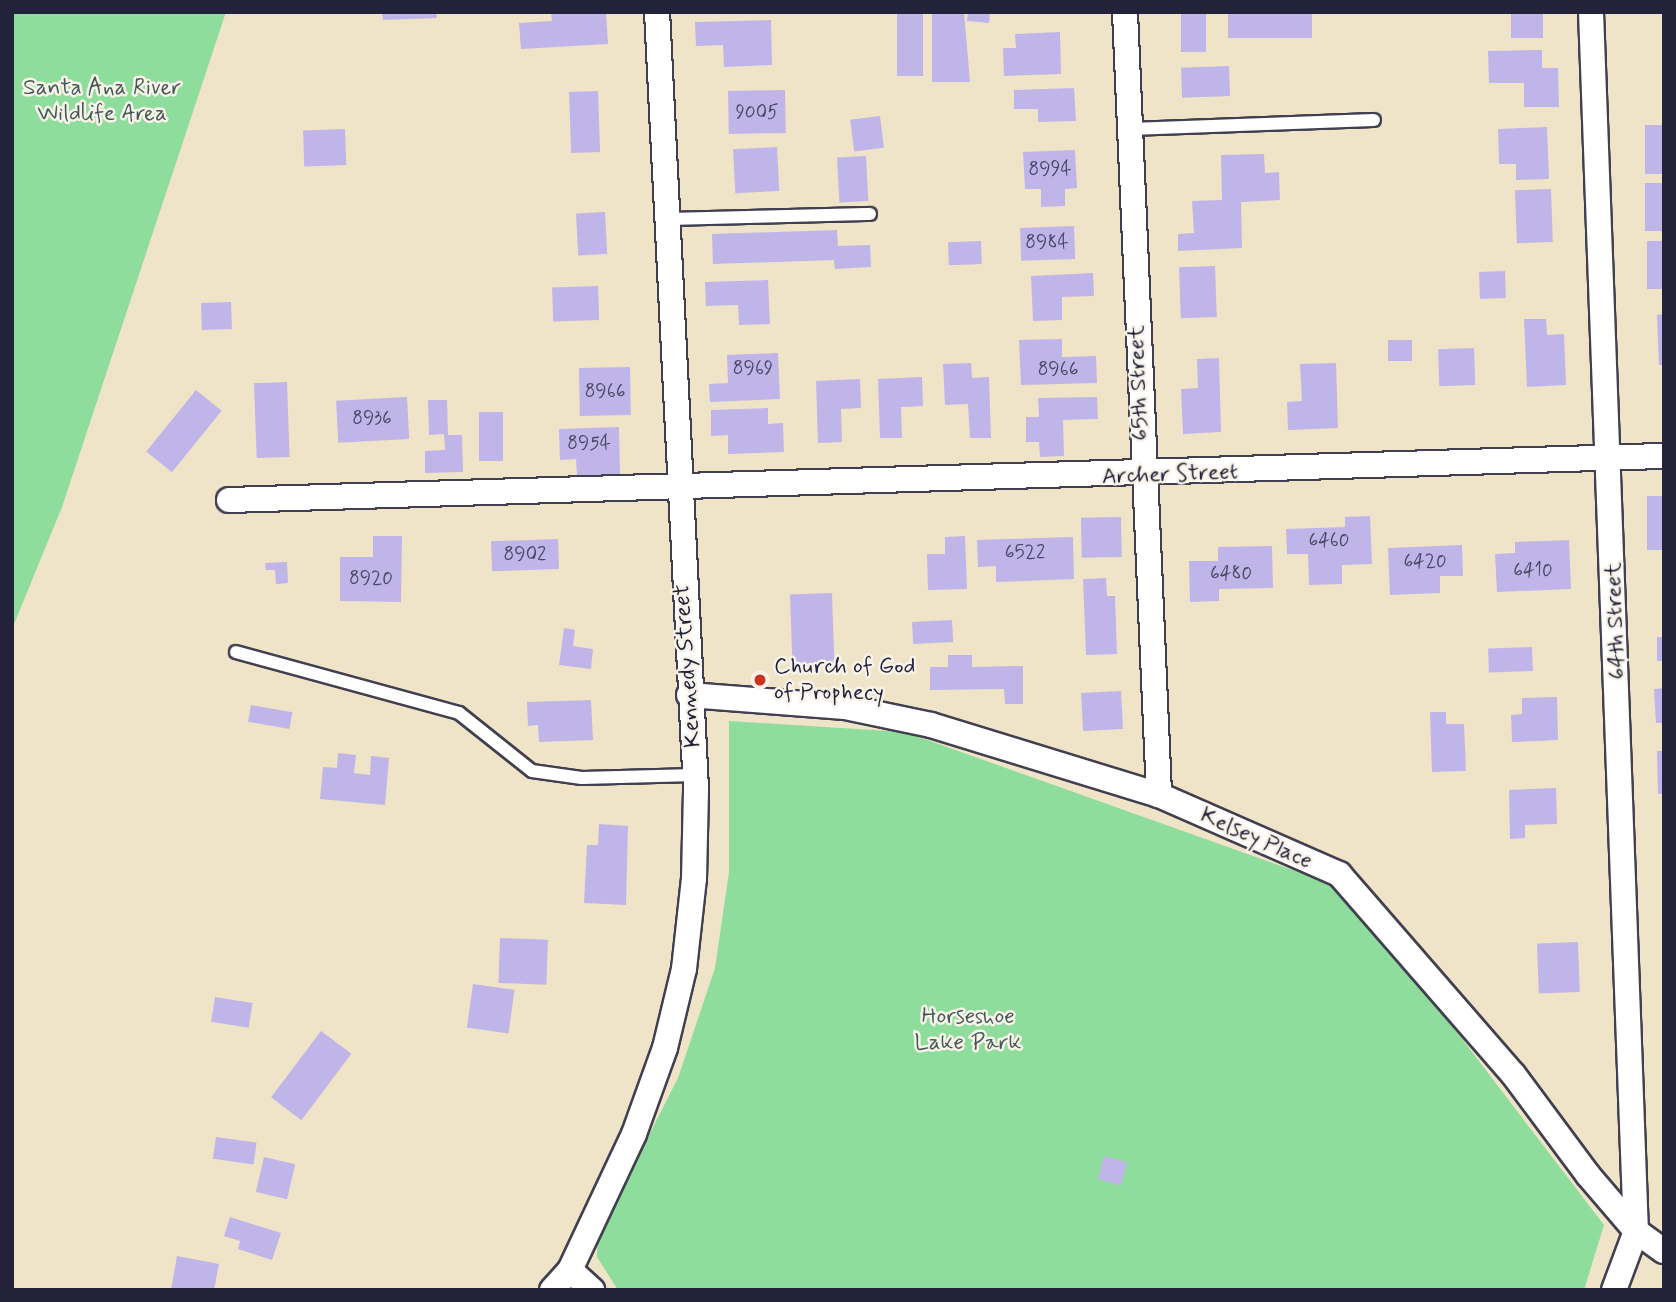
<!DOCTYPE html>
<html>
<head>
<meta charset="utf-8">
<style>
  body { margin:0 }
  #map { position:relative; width:1676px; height:1302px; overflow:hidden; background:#f0e4c8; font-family:Mynerve,sans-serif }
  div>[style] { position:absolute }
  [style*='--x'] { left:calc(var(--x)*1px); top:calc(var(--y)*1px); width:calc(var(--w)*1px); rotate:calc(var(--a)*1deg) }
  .green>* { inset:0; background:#8fdd9c }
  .building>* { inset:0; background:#bfb5e8; transform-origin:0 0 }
  .roads { filter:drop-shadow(2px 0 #413f50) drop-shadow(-2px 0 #413f50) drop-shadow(0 2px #413f50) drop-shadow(0 -2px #413f50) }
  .service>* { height:12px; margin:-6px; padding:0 6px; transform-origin:6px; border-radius:6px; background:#fff }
  .minor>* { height:24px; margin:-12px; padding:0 12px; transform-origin:12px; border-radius:12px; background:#fff }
  .dots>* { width:19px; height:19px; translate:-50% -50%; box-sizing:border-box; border:4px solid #f7f3e8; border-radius:50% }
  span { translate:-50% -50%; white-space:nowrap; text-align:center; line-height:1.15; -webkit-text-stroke:5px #f7f3e8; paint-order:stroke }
  .number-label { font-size:19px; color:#494766 }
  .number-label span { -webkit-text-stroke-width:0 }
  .park-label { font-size:23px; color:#435a58 }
  .street-label { font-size:23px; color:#22223b }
  .poi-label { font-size:23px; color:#22223b }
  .left { translate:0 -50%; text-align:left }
  .frame { position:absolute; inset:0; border:14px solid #22223b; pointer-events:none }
</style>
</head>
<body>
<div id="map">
  <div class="green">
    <div style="clip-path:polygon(12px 12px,226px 12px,62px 507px,12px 629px)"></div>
    <div style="clip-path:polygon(729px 721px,905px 732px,1329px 883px,1385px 938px,1604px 1225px,1584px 1290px,618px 1290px,597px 1257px,598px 1235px,678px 1078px,715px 968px,729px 872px)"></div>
  </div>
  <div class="building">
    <div style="clip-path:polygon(382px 12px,436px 12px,437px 18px,383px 20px)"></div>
    <div style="clip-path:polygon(551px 12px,606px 12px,608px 44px,521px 49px,519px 23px,552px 21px)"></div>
    <div style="left:897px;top:12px;width:26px;height:64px"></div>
    <div style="clip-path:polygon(932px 12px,964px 12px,970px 82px,932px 82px)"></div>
    <div style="clip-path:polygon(968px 12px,990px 12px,989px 23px,967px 21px)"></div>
    <div style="left:1181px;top:12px;width:25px;height:40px"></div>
    <div style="left:1228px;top:12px;width:84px;height:26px"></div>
    <div style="left:1511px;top:12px;width:32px;height:26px"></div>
    <div style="clip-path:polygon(771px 20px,772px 65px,724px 67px,723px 45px,696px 46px,695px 22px)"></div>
    <div style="clip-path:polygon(1060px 32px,1061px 74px,1004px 76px,1003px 48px,1016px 48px,1015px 34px)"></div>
    <div style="clip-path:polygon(1542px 50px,1542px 68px,1558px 68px,1559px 107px,1524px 107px,1524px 83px,1489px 83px,1488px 51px)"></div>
    <div style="left:1229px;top:66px;width:30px;height:48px;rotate:88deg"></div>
    <div style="clip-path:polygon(1074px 88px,1076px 121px,1038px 122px,1038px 109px,1014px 109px,1014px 90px)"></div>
    <div style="left:785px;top:90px;width:43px;height:57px;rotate:89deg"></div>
    <div style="left:598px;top:91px;width:61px;height:29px;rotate:88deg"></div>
    <div style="left:880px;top:116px;width:32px;height:30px;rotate:83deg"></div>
    <div style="left:1664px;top:125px;width:49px;height:19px;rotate:90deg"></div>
    <div style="clip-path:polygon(1547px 127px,1549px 179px,1516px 180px,1516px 164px,1499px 164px,1498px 129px)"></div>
    <div style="left:345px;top:129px;width:36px;height:42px;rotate:88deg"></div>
    <div style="left:777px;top:147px;width:44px;height:44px;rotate:87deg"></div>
    <div style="clip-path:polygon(1075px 150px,1077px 188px,1065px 189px,1065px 206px,1041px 207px,1041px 189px,1025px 189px,1023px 152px)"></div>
    <div style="clip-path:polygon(1264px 154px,1265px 173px,1279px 172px,1280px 200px,1241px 202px,1242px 248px,1178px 251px,1178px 234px,1194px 233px,1192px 201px,1222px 200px,1221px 155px)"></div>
    <div style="left:866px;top:156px;width:45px;height:29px;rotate:87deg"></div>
    <div style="left:1664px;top:183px;width:48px;height:19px;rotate:90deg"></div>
    <div style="left:1551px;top:189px;width:53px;height:36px;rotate:88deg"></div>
    <div style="left:605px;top:212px;width:42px;height:29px;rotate:87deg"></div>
    <div style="left:1074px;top:226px;width:33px;height:54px;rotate:88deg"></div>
    <div style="clip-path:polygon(837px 230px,838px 246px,870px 245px,871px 267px,835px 269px,834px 260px,713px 264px,712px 234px)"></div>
    <div style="left:981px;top:241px;width:23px;height:33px;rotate:88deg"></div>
    <div style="left:1664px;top:241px;width:48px;height:17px;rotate:90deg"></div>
    <div style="left:1215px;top:266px;width:51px;height:36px;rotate:88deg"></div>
    <div style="left:1505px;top:271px;width:27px;height:26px;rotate:88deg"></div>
    <div style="clip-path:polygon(1093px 273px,1094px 296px,1062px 297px,1062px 320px,1033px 321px,1031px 276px)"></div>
    <div style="clip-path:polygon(768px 280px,770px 324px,739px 325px,738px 305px,706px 306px,705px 282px)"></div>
    <div style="left:598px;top:286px;width:34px;height:46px;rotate:88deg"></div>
    <div style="left:231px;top:302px;width:27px;height:30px;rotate:88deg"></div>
    <div style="clip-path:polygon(1664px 314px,1664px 365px,1659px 365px,1657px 315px)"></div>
    <div style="clip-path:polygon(1524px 319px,1546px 319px,1547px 335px,1564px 334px,1566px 385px,1527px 387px)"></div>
    <div style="clip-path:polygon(1062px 339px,1062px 357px,1096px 356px,1097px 383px,1021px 385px,1019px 340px)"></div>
    <div style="left:1412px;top:340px;width:21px;height:24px;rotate:90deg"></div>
    <div style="left:1474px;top:348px;width:37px;height:36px;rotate:88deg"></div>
    <div style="clip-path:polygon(778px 353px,780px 399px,710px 402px,709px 384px,728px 383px,727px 355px)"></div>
    <div style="clip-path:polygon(1219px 358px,1221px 432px,1183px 434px,1181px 389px,1198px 388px,1197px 359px)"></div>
    <div style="clip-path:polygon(971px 363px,972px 378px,989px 377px,991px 438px,970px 438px,968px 404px,945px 405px,943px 364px)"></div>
    <div style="clip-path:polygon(1336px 363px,1338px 428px,1288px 430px,1287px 402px,1302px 401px,1300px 364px)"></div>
    <div style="left:630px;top:367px;width:48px;height:51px;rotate:89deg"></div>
    <div style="clip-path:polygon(922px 377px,923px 406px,901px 407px,902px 438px,880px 438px,878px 379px)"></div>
    <div style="clip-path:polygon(860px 379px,861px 408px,841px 409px,842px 442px,818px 443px,816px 381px)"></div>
    <div style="left:287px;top:382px;width:75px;height:33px;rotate:88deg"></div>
    <div style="left:196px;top:390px;width:33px;height:79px;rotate:39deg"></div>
    <div style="left:407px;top:397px;width:42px;height:71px;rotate:87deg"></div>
    <div style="clip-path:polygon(1097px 397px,1098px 419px,1063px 420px,1064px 456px,1040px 457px,1039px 442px,1026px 442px,1026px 417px,1039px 417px,1038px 398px)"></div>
    <div style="clip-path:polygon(428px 400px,447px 400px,448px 435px,462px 435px,463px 472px,425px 473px,425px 451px,445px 450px,444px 434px,429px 435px)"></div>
    <div style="clip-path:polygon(768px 408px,768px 424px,783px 423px,784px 452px,728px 454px,728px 435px,711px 436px,711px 410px)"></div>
    <div style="left:479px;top:412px;width:24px;height:49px"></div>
    <div style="clip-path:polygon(619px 427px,620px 474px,577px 476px,576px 459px,560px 460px,559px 429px)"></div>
    <div style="left:1647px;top:496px;width:17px;height:54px"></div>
    <div style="clip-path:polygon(1370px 516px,1372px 564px,1342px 565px,1342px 584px,1309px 585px,1308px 554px,1287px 554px,1286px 529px,1345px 527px,1345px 517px)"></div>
    <div style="left:1121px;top:517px;width:40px;height:40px;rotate:89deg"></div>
    <div style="clip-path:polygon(373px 536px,402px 536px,401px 602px,340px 601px,340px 557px,373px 557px)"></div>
    <div style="clip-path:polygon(965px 536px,967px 589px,928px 590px,927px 554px,945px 554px,945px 537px)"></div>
    <div style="clip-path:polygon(1073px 537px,1074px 579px,996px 582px,996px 566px,978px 567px,977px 540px)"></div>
    <div style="left:558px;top:539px;width:30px;height:67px;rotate:88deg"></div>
    <div style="clip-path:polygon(1569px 540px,1571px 589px,1497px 592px,1495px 554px,1515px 553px,1515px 542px)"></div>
    <div style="clip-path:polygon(1462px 545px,1463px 576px,1440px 576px,1440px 593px,1390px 595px,1388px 548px)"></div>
    <div style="clip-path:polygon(1272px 546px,1273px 588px,1219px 589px,1219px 601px,1190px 602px,1189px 561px,1218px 561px,1218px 547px)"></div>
    <div style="clip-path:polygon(287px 562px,288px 583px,276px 584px,275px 570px,266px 570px,265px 563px)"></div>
    <div style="clip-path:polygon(1106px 578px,1107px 596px,1115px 596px,1117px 654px,1086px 655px,1083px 579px)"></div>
    <div style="left:832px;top:593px;width:70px;height:42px;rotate:88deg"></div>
    <div style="left:952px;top:620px;width:22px;height:40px;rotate:87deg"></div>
    <div style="clip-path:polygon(564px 628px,575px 630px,573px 646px,593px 649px,591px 669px,559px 665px)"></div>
    <div style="left:1657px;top:637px;width:7px;height:24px"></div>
    <div style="left:1532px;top:647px;width:24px;height:44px;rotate:88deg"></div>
    <div style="clip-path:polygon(948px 655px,972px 655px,972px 667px,1023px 666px,1023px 704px,1005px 704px,1004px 689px,930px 690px,930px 667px,948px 667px)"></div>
    <div style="clip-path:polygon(1664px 688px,1664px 723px,1656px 723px,1654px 689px)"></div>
    <div style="left:1121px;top:691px;width:38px;height:40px;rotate:87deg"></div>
    <div style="clip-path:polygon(1557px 697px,1558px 740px,1512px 742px,1511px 715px,1522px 714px,1522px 698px)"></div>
    <div style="clip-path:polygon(591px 700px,593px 740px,539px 742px,538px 725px,528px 726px,527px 702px)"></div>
    <div style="left:251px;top:705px;width:42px;height:17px;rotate:10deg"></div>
    <div style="clip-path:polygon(1430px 712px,1446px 712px,1446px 724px,1464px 724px,1466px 771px,1432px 772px)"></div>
    <div style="clip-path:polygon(1657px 751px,1664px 751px,1664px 794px,1658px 794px)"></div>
    <div style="clip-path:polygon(338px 753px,356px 755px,354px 773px,370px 775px,371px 756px,389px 758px,385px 805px,320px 799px,323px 767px,337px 768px)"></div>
    <div style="clip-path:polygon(1556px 788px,1557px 824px,1525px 825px,1525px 838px,1510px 839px,1509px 790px)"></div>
    <div style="clip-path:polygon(599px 824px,628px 826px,626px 905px,584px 903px,587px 845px,598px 845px)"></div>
    <div style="left:500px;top:938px;width:48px;height:45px;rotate:2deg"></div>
    <div style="left:1578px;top:942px;width:50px;height:41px;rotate:88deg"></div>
    <div style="left:473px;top:984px;width:42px;height:44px;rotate:8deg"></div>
    <div style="left:215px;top:997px;width:38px;height:25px;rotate:9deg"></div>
    <div style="left:321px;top:1031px;width:38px;height:83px;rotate:37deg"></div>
    <div style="left:216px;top:1137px;width:41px;height:22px;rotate:8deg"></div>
    <div style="left:1104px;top:1156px;width:24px;height:24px;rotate:15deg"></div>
    <div style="left:264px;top:1157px;width:32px;height:36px;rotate:13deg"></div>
    <div style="clip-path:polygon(230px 1217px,281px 1233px,272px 1260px,238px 1249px,240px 1241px,224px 1236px)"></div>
    <div style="clip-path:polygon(177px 1256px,219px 1264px,214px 1290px,171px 1290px)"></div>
  </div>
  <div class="roads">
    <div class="service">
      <div style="--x:1130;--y:129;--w:244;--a:-2.1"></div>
      <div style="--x:665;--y:219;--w:205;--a:-1.4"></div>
      <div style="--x:236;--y:652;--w:231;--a:15.3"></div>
      <div style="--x:459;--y:713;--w:93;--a:38.5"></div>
      <div style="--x:532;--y:771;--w:50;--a:8"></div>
      <div style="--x:582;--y:778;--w:113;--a:-1.5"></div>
    </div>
    <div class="minor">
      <div style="--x:1125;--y:12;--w:784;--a:87.51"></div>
      <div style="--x:1591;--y:12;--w:1220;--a:87.89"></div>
      <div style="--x:1636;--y:1231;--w:63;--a:110.4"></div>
      <div style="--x:229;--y:500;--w:1436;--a:-1.76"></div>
      <div style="--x:689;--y:695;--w:156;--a:4.4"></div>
      <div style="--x:845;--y:707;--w:88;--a:11.8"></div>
      <div style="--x:931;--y:725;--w:239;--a:17.1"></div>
      <div style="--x:1159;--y:795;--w:197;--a:23.7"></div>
      <div style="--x:1339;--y:874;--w:265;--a:49"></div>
      <div style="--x:1513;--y:1074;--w:126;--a:53.4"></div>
      <div style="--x:1588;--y:1175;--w:74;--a:49.4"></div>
      <div style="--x:1636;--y:1231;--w:34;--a:36"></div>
      <div style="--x:570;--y:1270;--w:30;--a:42"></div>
      <div style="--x:552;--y:1290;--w:27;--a:-48"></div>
      <div style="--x:570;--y:1270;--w:150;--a:-64.8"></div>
      <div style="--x:634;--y:1134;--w:91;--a:-70.2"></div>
      <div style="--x:665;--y:1048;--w:81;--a:-76.5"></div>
      <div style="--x:684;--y:969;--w:91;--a:-83.7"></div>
      <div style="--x:694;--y:879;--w:90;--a:-88.7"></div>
      <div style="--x:696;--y:789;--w:778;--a:-92.87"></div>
    </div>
  </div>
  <div class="dots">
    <div style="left:760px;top:680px;background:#c8321e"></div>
  </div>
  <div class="number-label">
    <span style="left:757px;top:113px">9005</span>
    <span style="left:1050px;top:170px">8994</span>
    <span style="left:1047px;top:243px">8984</span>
    <span style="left:753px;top:369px">8969</span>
    <span style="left:1058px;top:370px">8966</span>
    <span style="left:605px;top:392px">8966</span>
    <span style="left:372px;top:419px">8936</span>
    <span style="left:589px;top:444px">8954</span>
    <span style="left:1329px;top:541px">6460</span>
    <span style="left:1025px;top:553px">6522</span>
    <span style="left:525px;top:555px">8902</span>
    <span style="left:1425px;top:562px">6420</span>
    <span style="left:1533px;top:571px">6410</span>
    <span style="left:1231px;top:574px">6480</span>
    <span style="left:371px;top:579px">8920</span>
  </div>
  <div class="park-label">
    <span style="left:102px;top:101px">Santa Ana River<br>Wildlife Area</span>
    <span style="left:968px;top:1030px">Horseshoe<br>Lake Park</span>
  </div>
  <div class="street-label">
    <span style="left:1139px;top:383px;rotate:-92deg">65th Street</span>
    <span style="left:1170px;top:475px;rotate:-2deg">Archer Street</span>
    <span style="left:1616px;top:621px;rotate:-92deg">64th Street</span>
    <span style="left:688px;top:666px;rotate:-94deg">Kennedy Street</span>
    <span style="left:1256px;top:839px;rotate:24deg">Kelsey Place</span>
  </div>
  <div class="poi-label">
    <span class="left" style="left:774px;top:680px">Church of God<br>of Prophecy</span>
  </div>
  <div class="frame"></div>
</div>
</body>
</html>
